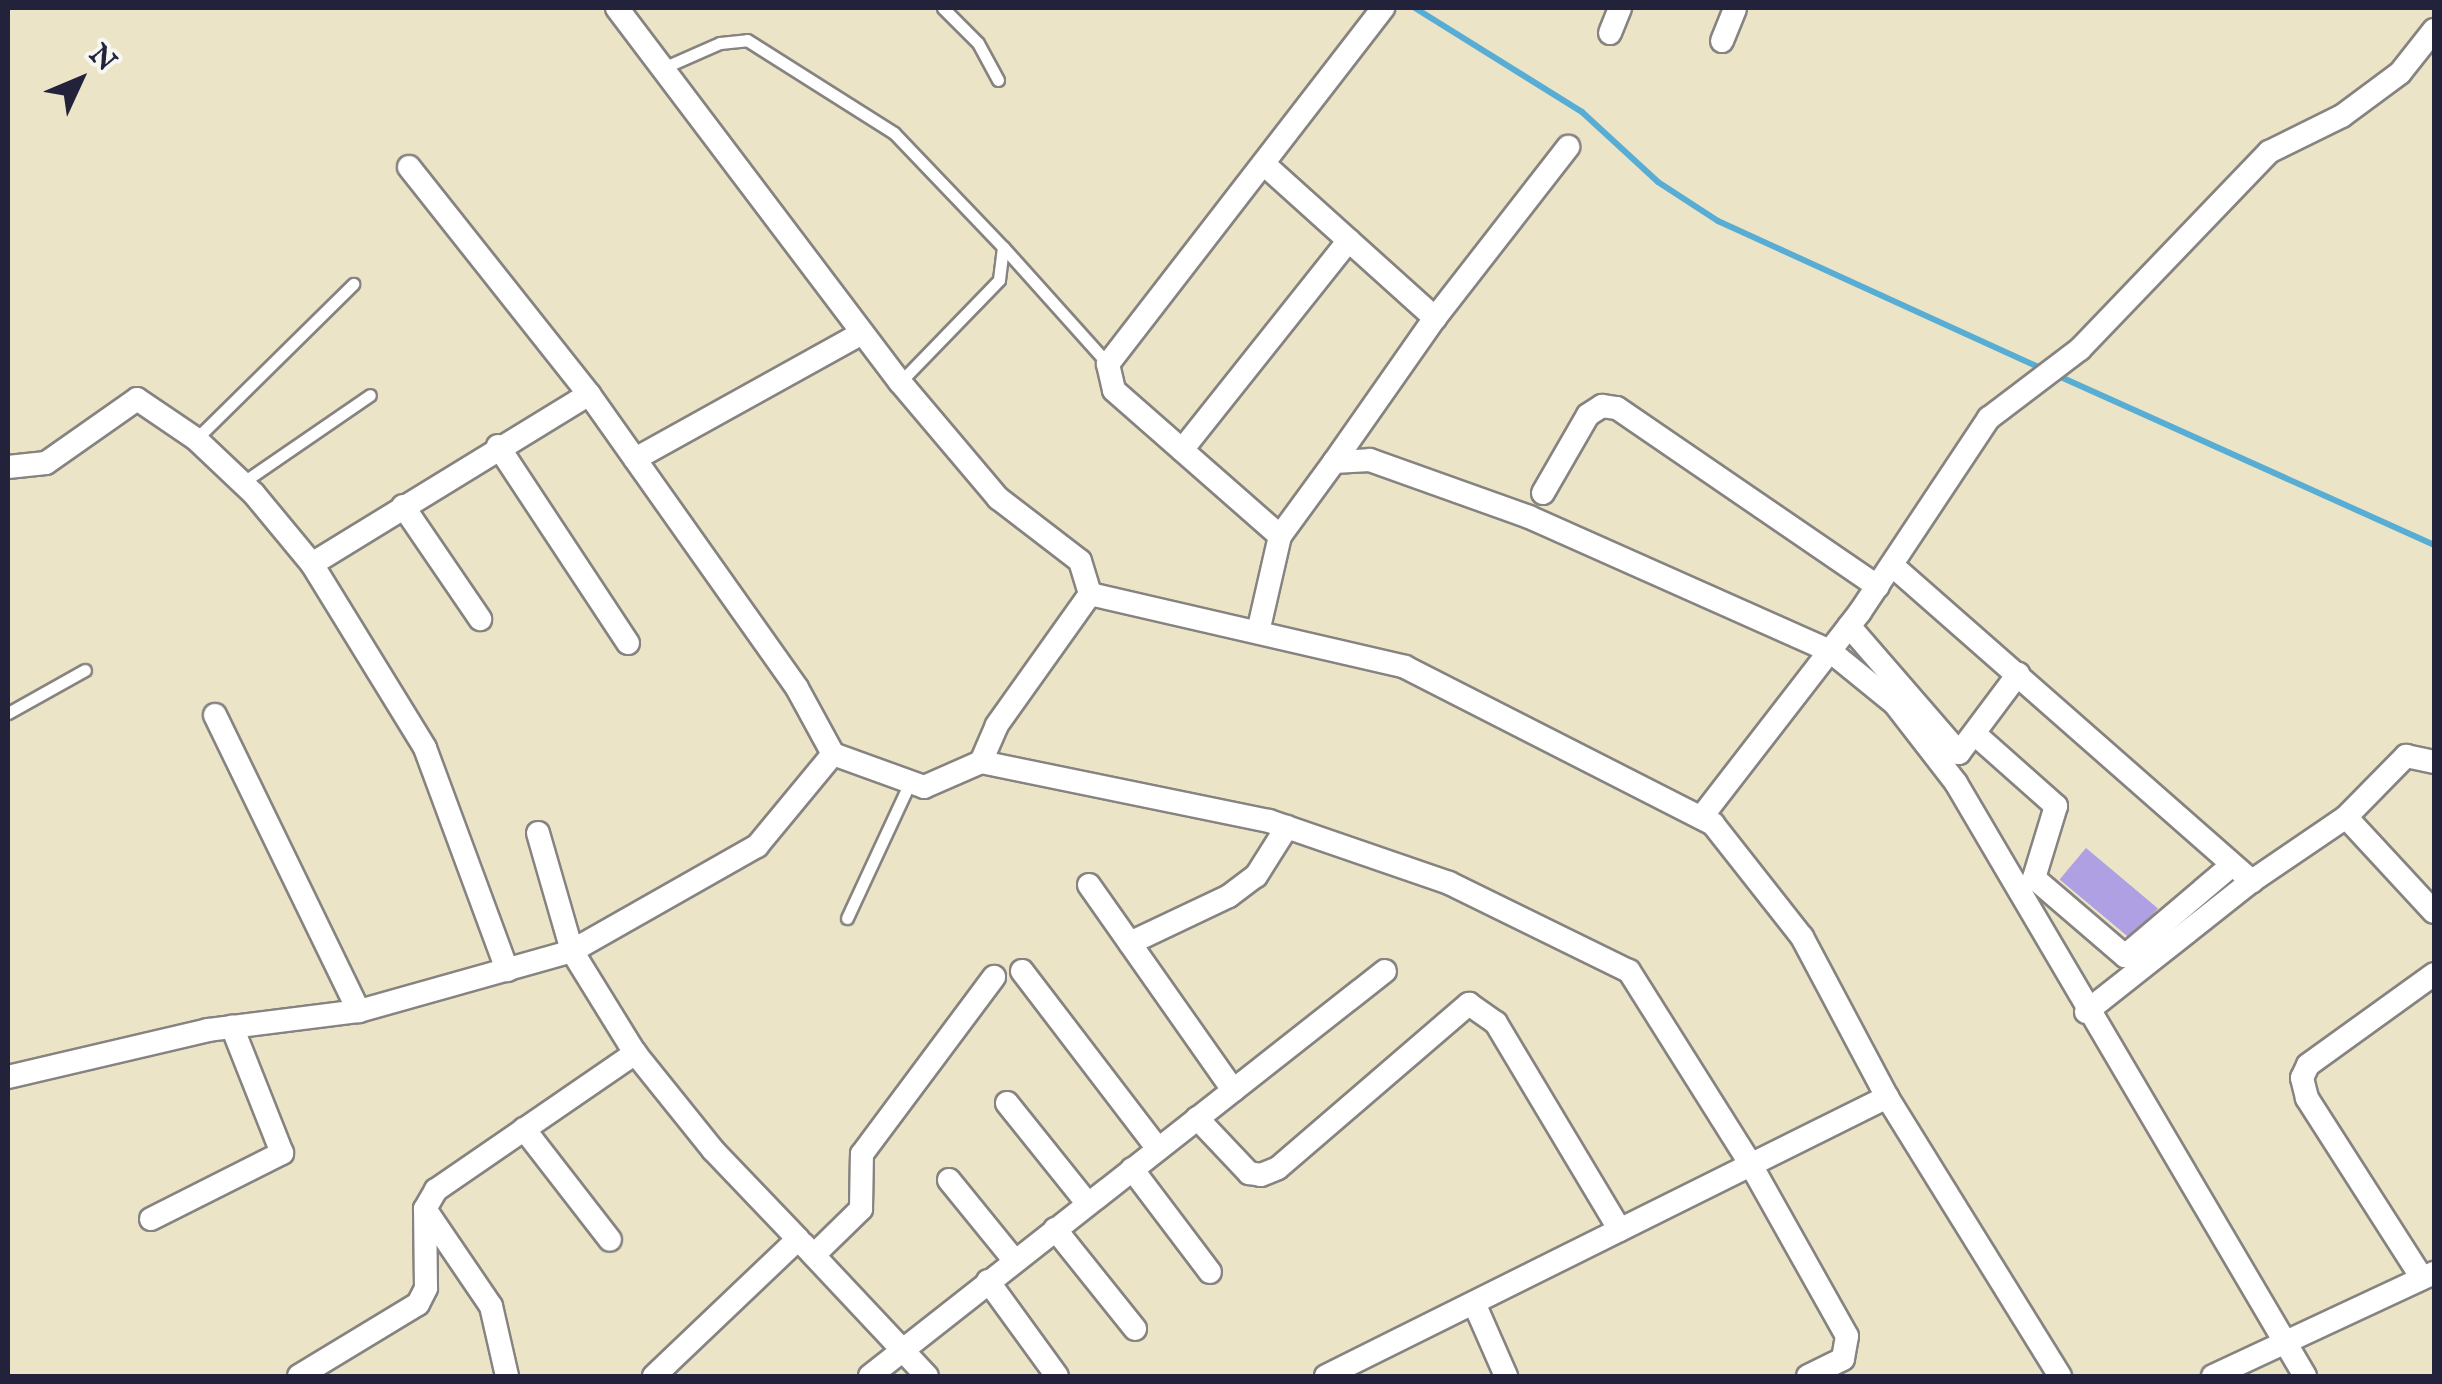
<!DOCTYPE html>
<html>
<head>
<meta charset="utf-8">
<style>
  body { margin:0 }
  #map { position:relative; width:2442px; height:1384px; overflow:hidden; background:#ebe4c7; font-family:"IM FELL English",serif }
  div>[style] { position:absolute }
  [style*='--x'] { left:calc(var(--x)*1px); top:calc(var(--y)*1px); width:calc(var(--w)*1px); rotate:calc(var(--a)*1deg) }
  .stream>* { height:6px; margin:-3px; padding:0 3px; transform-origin:3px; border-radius:3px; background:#58add4 }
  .building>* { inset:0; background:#aea0e3; transform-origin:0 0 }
  .roads { filter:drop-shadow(2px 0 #868381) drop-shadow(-2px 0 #868381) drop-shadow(0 2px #868381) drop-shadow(0 -2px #868381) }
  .lane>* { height:11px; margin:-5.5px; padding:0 5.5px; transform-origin:5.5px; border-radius:5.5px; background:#fff }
  .street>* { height:22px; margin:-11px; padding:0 11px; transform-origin:11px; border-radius:11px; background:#fff }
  span { translate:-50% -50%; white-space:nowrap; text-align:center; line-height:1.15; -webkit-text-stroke:8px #f6f6f2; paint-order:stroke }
  .frame { position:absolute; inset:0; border:10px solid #22223b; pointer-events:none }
  .north { position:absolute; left:30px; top:30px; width:100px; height:100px; -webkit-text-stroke:8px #f6f6f2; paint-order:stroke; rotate:46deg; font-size:28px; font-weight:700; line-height:40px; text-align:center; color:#22223b }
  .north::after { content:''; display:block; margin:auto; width:35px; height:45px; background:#22223b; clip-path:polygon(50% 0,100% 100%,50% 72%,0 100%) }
</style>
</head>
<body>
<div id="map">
  <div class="stream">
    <div style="--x:1415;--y:8;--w:197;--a:31.9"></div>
    <div style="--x:1582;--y:112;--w:103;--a:42.6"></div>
    <div style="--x:1658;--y:182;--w:72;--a:33"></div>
    <div style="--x:1718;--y:221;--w:357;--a:24.5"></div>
    <div style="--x:2054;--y:374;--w:417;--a:24.2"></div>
  </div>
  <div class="building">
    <div style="left:2086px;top:848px;width:94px;height:41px;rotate:40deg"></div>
  </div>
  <div class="roads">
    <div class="lane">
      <div style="--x:943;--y:8;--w:49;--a:45"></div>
      <div style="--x:978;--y:43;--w:42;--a:61.6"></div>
      <div style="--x:663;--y:68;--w:62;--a:-23.7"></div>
      <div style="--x:720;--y:43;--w:27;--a:-6"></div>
      <div style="--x:747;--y:40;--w:174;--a:32.3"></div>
      <div style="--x:894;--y:133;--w:158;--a:46.3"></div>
      <div style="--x:1003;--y:247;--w:33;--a:97"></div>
      <div style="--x:999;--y:280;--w:142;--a:134.1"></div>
      <div style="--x:1004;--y:248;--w:156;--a:48.1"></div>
      <div style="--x:196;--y:439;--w:221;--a:-44.6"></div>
      <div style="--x:242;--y:483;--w:155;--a:-34.5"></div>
      <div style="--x:8;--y:713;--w:88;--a:-29.2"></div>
      <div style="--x:847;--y:918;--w:150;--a:-65.1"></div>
    </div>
    <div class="street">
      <div style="--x:617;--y:8;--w:469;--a:52.9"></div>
      <div style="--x:900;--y:382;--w:152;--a:49.8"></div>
      <div style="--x:998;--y:498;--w:103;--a:37.5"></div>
      <div style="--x:1080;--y:561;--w:34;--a:73"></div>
      <div style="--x:1090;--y:594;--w:323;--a:13"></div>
      <div style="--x:1405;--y:667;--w:346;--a:27"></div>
      <div style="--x:1713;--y:824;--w:144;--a:51.8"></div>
      <div style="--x:1802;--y:937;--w:181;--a:62"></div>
      <div style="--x:1887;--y:1097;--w:328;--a:58.2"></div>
      <div style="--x:1610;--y:33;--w:27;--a:-68"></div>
      <div style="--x:1722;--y:41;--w:35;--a:-68"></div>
      <div style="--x:1265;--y:165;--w:229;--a:42"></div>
      <div style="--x:409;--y:167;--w:290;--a:51.6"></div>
      <div style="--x:589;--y:394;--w:360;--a:54.7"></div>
      <div style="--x:797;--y:688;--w:75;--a:61.4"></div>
      <div style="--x:833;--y:754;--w:97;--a:19.9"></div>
      <div style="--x:924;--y:787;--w:62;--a:-23.7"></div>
      <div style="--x:981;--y:762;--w:40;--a:-66.6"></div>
      <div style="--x:997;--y:725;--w:161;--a:-54.6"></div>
      <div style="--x:498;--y:446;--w:236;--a:56.6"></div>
      <div style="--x:1182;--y:450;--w:268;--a:-51.5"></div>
      <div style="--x:635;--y:459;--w:260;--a:-29"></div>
      <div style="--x:1334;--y:462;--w:176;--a:-55"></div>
      <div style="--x:1435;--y:318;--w:217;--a:-52.1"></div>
      <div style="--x:8;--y:467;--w:38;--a:-6"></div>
      <div style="--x:46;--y:463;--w:111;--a:-35.1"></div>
      <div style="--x:137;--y:399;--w:71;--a:34.1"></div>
      <div style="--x:196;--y:439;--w:80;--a:43.5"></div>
      <div style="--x:254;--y:494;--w:91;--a:50.4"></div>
      <div style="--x:312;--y:564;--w:216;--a:58.4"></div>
      <div style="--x:425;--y:748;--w:237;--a:69.7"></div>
      <div style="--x:1543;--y:493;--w:90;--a:-60"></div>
      <div style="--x:1588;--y:415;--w:17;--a:-33"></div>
      <div style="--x:1602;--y:406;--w:15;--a:8"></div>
      <div style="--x:1617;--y:408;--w:316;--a:34.4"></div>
      <div style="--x:403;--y:506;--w:137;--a:55.7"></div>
      <div style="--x:1280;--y:536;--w:221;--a:-138.7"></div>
      <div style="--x:1114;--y:390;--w:27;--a:-103"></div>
      <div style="--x:1108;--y:364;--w:450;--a:-52.3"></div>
      <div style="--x:312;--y:564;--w:325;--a:-31.5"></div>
      <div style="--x:1893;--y:566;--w:478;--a:41.3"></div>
      <div style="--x:2252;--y:881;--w:114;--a:-34.2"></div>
      <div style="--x:2346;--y:817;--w:129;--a:47.2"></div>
      <div style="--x:1849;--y:626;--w:168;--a:49.1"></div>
      <div style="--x:1959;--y:753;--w:99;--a:-53.2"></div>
      <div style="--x:1258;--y:632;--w:98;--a:-77.1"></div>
      <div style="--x:1280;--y:536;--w:92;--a:-53.9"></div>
      <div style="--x:1334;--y:462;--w:36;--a:-3"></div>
      <div style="--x:1370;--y:460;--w:169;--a:19.7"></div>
      <div style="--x:1529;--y:517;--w:329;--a:24"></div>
      <div style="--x:1830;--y:651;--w:84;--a:39.2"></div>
      <div style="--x:1895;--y:704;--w:100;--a:52.3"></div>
      <div style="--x:1956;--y:783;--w:688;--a:59.52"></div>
      <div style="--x:215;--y:715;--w:329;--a:64.1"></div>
      <div style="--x:1976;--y:735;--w:107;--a:41.6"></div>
      <div style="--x:2056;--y:806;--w:75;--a:107"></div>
      <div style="--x:2034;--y:878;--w:120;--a:40.6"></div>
      <div style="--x:2125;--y:956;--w:140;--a:-40.4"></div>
      <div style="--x:981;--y:762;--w:294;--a:11.6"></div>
      <div style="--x:1269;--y:821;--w:190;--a:19"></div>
      <div style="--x:1449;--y:883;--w:200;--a:26.1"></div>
      <div style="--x:1629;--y:971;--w:229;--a:57.8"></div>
      <div style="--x:1751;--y:1165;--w:196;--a:60.7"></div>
      <div style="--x:1847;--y:1336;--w:23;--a:100"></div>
      <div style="--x:1843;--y:1359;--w:39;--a:154"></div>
      <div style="--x:1703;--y:815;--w:257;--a:-52.3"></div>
      <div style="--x:1860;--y:612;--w:233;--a:-56.4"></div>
      <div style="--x:1989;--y:418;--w:114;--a:-37.2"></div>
      <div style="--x:2080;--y:349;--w:273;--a:-46.2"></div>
      <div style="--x:2269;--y:152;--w:81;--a:-26.3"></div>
      <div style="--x:2342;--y:116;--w:72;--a:-36.6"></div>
      <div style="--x:2400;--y:73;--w:55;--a:-51.7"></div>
      <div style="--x:2346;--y:817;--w:86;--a:-45.5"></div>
      <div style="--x:2406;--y:756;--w:29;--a:12"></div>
      <div style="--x:538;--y:833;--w:123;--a:73.9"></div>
      <div style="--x:572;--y:951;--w:120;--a:58.3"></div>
      <div style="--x:635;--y:1053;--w:124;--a:51.2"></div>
      <div style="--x:713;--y:1150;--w:123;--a:46.3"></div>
      <div style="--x:798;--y:1239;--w:199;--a:136.4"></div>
      <div style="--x:1089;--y:885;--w:251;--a:54.9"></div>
      <div style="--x:1130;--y:943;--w:110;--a:-25.4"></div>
      <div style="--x:1229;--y:896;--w:34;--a:-37"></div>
      <div style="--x:1256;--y:876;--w:58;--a:-57.7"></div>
      <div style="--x:1022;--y:971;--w:224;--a:52.6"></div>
      <div style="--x:2086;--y:1012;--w:211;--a:-38.3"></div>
      <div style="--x:8;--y:1077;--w:205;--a:-13.2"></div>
      <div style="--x:208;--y:1030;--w:152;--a:-7.2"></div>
      <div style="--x:359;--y:1011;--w:221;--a:-15.7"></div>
      <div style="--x:572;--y:951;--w:213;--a:-29.6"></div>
      <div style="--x:757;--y:846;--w:119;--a:-50.4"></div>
      <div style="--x:1007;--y:1103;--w:128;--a:51.3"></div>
      <div style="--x:1197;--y:1118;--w:76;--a:46.6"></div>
      <div style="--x:1249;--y:1173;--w:12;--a:9"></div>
      <div style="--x:1261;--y:1175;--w:18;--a:-22"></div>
      <div style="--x:1278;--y:1168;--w:252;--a:-40.7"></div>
      <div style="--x:1469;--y:1004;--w:33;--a:35"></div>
      <div style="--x:1496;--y:1023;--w:241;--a:59.1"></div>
      <div style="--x:524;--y:1129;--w:140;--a:52.2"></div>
      <div style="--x:1132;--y:1169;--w:129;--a:52.9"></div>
      <div style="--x:949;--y:1180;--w:103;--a:50.9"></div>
      <div style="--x:425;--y:1209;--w:117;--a:55.8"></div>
      <div style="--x:491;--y:1306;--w:72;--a:77.1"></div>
      <div style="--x:151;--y:1219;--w:147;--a:-26.7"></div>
      <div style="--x:282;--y:1153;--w:136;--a:-111.6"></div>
      <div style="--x:1055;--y:1229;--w:128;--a:51.3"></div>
      <div style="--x:803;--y:1244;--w:181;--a:46.8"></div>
      <div style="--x:814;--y:1255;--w:66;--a:-44.4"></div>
      <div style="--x:861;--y:1209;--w:55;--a:-89"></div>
      <div style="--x:862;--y:1154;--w:221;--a:-53.3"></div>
      <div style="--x:2422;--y:1278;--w:214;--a:-122.6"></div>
      <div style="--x:2307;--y:1098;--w:21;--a:-104"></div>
      <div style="--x:2302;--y:1078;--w:14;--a:-65"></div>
      <div style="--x:2308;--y:1065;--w:155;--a:-35.8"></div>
      <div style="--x:988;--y:1281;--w:117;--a:54"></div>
      <div style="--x:1474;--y:1303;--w:80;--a:66.3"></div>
      <div style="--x:299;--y:1376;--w:139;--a:-31.2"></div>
      <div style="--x:418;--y:1304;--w:18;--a:-63"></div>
      <div style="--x:426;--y:1288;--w:79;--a:-90.7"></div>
      <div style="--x:425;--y:1209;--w:22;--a:-60"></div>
      <div style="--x:436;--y:1190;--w:242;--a:-34.5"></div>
      <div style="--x:870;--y:1376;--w:655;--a:-38.18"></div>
      <div style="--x:1326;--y:1376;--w:627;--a:-26.44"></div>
      <div style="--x:2213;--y:1376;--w:244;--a:-25"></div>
    </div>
  </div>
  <div class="frame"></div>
  <div class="north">N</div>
</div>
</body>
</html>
